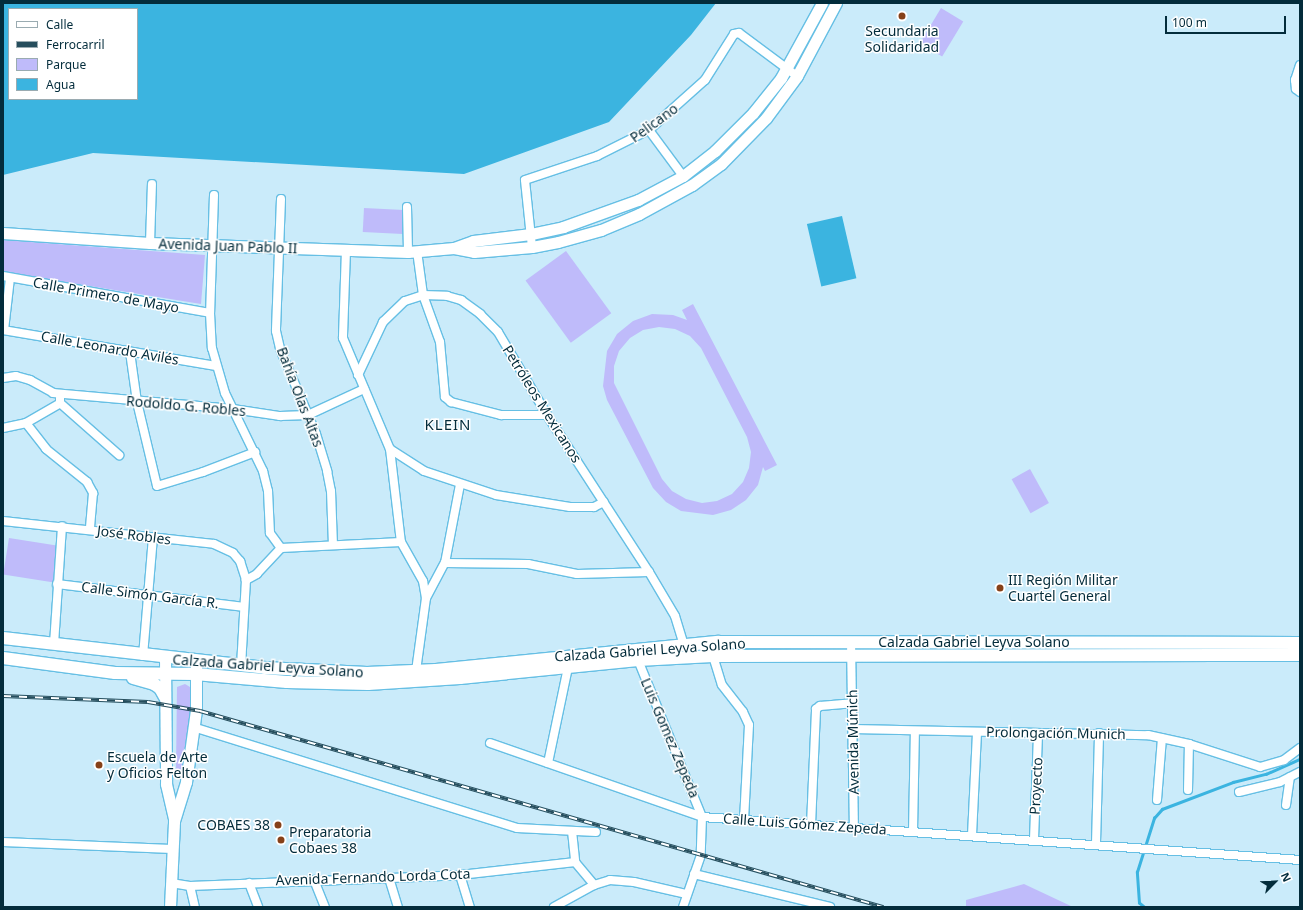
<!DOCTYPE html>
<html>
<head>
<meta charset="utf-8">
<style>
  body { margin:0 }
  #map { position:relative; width:1303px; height:910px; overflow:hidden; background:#caebfa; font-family:"Noto Sans",sans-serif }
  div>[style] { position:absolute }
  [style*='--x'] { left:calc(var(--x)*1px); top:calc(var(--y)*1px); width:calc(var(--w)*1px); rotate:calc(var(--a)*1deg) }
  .green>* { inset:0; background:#bfbbfa; transform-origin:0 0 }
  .water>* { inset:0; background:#3bb4e0; transform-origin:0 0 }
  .stream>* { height:2.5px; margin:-1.25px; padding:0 1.25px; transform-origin:1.25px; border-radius:1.25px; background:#3bb4e0 }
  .roads { filter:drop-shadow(1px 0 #66bfe4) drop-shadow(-1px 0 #66bfe4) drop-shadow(0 1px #66bfe4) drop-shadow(0 -1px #66bfe4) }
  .street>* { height:8px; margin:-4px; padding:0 4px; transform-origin:4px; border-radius:4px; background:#fff }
  .secondary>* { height:11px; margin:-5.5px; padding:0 5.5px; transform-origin:5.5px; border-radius:5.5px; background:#fff }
  .primary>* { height:12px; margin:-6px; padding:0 6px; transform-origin:6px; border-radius:6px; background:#fff }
  .rail>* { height:4px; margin-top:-2px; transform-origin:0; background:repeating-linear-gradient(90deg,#fff 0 8px,#264e5d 0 16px); box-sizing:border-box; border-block:1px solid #264e5d }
  .dots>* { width:11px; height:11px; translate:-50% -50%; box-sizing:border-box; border:2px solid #fff; border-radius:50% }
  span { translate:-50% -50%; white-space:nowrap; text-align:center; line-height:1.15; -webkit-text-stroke:3px #fff; paint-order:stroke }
  .poi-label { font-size:14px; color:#032c3b }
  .left { translate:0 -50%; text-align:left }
  .right { translate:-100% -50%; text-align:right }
  .street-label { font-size:14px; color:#032c3b }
  .neighbourhood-label { font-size:15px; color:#032c3b; letter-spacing:1px }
  .frame { position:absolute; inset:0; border:4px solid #032c3b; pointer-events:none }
  .legend { position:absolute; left:8px; top:8px; width:130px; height:92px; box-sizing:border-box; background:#fff; border:1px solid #9aabb1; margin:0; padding:5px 7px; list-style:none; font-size:12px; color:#032c3b }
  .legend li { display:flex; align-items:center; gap:8px; height:20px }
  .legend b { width:20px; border:1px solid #9aabb1 }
  .north { position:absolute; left:1255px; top:862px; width:40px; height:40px; -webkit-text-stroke:3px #fff; paint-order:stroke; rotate:66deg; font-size:11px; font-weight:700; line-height:16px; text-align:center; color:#032c3b }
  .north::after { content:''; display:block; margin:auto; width:14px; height:18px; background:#032c3b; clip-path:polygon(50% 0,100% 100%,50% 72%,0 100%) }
  .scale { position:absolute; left:1165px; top:16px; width:121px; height:18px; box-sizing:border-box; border:2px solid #032c3b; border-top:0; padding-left:5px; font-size:12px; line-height:14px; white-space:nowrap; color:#032c3b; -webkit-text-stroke:3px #fff; paint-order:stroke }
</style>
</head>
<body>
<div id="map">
  <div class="green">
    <div style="left:941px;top:8px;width:26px;height:41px;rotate:31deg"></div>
    <div style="left:364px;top:208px;width:40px;height:24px;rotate:3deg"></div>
    <div style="clip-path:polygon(3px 240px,205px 255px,201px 304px,3px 272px)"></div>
    <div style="left:566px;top:251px;width:77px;height:50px;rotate:54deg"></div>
    <div style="clip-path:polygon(evenodd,693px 304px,777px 465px,765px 471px,763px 467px,758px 485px,746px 500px,731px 510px,713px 515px,681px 511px,666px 502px,653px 488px,607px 400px,603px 386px,607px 351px,617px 334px,633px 321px,652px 314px,673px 315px,687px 320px,682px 310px,693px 304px,659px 327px,675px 329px,690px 336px,701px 348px,747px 437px,751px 452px,749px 468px,743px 482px,732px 494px,717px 501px,702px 503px,686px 499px,672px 491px,662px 479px,614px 383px,614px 366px,619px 351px,630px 338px,643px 330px,659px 327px)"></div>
    <div style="left:1030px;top:469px;width:39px;height:21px;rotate:61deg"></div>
    <div style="left:9px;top:538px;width:53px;height:37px;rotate:9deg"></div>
    <div style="clip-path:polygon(185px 684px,190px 687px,192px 695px,185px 765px,184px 772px,179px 772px,176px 768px,177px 687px)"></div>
    <div style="clip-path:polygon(1024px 884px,1073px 907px,966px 907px,966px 900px)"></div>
  </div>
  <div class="water">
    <div style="clip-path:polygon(evenodd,716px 3px,691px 35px,609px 122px,464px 174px,93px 153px,3px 175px,4px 3px,716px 3px,9px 9px,137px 9px,137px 99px,9px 99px,9px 9px)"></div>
    <div style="left:842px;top:216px;width:64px;height:36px;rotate:77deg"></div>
  </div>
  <div class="stream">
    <div style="--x:1144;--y:907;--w:6;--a:-141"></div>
    <div style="--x:1139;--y:903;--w:31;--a:-94"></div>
    <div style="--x:1137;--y:872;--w:57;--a:-72.5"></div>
    <div style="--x:1154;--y:818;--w:12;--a:-48"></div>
    <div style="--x:1162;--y:809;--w:76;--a:-20.8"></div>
    <div style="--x:1233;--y:782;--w:34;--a:-14"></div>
    <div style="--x:1266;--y:774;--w:37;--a:-24"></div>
  </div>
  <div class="roads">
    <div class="street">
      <div style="--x:1300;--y:65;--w:16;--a:108"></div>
      <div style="--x:1295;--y:80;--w:9;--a:84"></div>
      <div style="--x:1296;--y:89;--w:5;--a:37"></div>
      <div style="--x:649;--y:130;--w:57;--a:53.5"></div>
      <div style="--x:214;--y:195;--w:118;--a:91.9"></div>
      <div style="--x:210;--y:313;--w:35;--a:87"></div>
      <div style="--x:212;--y:348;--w:47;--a:73.9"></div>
      <div style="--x:225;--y:393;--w:87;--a:64"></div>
      <div style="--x:263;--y:471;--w:21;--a:76"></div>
      <div style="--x:268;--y:491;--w:42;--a:87.3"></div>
      <div style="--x:270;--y:533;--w:19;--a:54"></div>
      <div style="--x:281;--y:548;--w:35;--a:133"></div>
      <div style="--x:257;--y:574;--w:13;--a:151"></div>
      <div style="--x:281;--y:199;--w:132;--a:92.2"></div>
      <div style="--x:276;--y:331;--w:18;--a:77"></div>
      <div style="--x:280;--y:349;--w:92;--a:67"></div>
      <div style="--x:316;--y:434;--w:39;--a:73"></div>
      <div style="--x:327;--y:471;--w:20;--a:79"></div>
      <div style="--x:331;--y:491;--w:54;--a:87.9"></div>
      <div style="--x:407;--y:207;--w:45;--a:88.7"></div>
      <div style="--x:150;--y:243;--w:59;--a:-88.1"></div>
      <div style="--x:532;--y:247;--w:67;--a:-96"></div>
      <div style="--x:525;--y:180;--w:76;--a:-18.4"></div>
      <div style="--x:597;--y:156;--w:58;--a:-26.6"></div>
      <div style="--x:649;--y:130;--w:75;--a:-41.8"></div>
      <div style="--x:705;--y:80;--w:54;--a:-57.8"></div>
      <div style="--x:734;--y:34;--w:5;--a:-11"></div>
      <div style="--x:739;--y:33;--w:72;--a:36.6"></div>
      <div style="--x:346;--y:250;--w:88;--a:92"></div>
      <div style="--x:343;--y:338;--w:121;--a:67.1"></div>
      <div style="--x:390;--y:449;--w:94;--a:83.3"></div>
      <div style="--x:401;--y:542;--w:45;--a:60.6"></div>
      <div style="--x:423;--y:581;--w:17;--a:80"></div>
      <div style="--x:426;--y:598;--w:74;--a:97.8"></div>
      <div style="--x:417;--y:251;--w:44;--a:82.2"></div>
      <div style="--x:423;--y:295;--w:50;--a:70.1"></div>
      <div style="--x:440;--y:342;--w:55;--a:84.8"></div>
      <div style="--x:445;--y:397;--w:8;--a:40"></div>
      <div style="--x:451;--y:402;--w:52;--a:14.6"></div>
      <div style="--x:501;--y:415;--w:46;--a:0"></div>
      <div style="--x:3;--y:276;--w:210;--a:10.1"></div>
      <div style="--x:3;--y:330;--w:216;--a:9.6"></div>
      <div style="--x:4;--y:330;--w:52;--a:-83.4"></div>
      <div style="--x:130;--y:352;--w:50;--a:82"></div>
      <div style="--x:137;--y:402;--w:86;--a:76.6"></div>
      <div style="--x:157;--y:486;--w:48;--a:-16.9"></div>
      <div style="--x:203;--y:472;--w:56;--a:-21"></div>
      <div style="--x:358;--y:375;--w:59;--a:-64.7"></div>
      <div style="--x:383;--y:322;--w:30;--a:-44"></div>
      <div style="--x:405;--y:301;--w:19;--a:-18"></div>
      <div style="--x:423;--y:295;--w:24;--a:2"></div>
      <div style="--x:447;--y:296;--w:15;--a:16"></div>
      <div style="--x:461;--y:300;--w:24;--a:36"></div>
      <div style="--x:480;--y:314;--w:25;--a:45"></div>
      <div style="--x:498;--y:332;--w:96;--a:59.4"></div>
      <div style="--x:547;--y:415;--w:187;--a:57"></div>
      <div style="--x:649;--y:572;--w:51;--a:59.4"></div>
      <div style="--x:675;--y:616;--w:30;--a:73"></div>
      <div style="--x:3;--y:378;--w:13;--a:-9"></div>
      <div style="--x:16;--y:376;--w:15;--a:16"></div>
      <div style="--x:30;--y:380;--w:26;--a:29"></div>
      <div style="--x:53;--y:393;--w:181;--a:5.1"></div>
      <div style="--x:233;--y:409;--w:48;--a:8.5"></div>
      <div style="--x:280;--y:416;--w:28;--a:-2"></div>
      <div style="--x:308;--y:415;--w:62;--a:-24.9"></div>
      <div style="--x:60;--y:403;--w:79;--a:41.4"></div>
      <div style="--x:26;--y:423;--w:33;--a:52"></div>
      <div style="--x:46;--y:449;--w:53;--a:38.8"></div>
      <div style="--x:87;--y:482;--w:13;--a:61"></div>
      <div style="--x:93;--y:493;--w:36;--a:95"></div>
      <div style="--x:3;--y:428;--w:24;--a:-12"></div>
      <div style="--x:26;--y:423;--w:39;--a:-30"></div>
      <div style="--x:60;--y:403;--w:5;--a:-90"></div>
      <div style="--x:390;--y:449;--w:40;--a:32.9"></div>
      <div style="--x:424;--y:471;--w:76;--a:18.4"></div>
      <div style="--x:496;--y:495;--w:75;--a:9.2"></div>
      <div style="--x:570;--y:507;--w:24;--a:0"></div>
      <div style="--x:594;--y:507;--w:11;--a:-27"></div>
      <div style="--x:3;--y:521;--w:212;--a:6.2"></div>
      <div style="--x:214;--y:544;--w:21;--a:25"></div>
      <div style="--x:233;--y:553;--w:11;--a:49"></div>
      <div style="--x:240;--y:561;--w:20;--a:72"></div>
      <div style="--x:246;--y:580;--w:86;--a:93.3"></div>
      <div style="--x:281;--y:548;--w:120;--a:-2.9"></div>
      <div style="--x:445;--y:563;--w:83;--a:0.7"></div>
      <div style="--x:528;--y:564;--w:50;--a:11.5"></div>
      <div style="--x:577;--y:574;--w:72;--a:-1.6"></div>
      <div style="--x:57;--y:584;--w:187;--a:7"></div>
      <div style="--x:426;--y:598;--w:40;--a:-62"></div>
      <div style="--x:445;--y:563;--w:80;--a:-79.2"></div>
      <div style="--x:851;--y:642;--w:185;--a:89.1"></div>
      <div style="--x:54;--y:644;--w:118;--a:-86.1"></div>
      <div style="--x:143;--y:656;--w:119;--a:-85.2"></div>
      <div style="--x:713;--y:656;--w:30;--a:73"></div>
      <div style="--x:722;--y:685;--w:34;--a:52"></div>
      <div style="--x:743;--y:712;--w:14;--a:65"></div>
      <div style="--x:749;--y:725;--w:95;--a:93"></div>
      <div style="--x:638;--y:660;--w:170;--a:67.8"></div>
      <div style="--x:702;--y:817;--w:38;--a:92"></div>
      <div style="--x:701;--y:855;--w:55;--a:109.1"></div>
      <div style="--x:193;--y:727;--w:339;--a:17.3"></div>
      <div style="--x:517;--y:828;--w:79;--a:2.9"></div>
      <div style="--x:853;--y:729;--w:295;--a:1.2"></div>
      <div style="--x:1148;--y:735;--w:42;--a:12.4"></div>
      <div style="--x:1189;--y:744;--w:75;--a:17.9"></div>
      <div style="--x:1260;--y:767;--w:25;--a:-16"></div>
      <div style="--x:1284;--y:760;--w:20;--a:-37"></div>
      <div style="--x:490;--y:743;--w:225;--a:19.2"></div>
      <div style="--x:702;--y:817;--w:600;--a:4.11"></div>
      <div style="--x:548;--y:763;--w:98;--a:-78.2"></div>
      <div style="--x:1188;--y:790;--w:46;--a:-88.8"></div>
      <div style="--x:1239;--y:792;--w:42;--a:-13.7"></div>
      <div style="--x:1280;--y:782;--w:22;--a:-27"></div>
      <div style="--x:1157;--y:800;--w:62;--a:-85.4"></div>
      <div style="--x:1286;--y:805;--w:28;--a:-82"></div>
      <div style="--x:811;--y:825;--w:116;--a:-87.5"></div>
      <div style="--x:816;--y:709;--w:5;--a:-37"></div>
      <div style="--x:820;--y:706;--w:32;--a:-5"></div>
      <div style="--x:572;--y:831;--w:31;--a:84"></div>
      <div style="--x:575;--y:862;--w:30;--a:50"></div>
      <div style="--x:913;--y:831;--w:100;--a:-88.9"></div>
      <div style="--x:972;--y:835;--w:102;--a:-87.2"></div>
      <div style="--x:1034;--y:839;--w:106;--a:-87.8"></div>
      <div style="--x:3;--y:842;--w:169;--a:2.4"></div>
      <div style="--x:1096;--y:843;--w:110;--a:-88.4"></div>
      <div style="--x:694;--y:874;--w:140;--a:13.6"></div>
      <div style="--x:460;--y:875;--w:34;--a:73"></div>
      <div style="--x:389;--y:878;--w:30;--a:73"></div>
      <div style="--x:314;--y:880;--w:29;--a:68"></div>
      <div style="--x:171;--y:883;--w:19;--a:9"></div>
      <div style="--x:190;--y:886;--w:270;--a:-2.3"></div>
      <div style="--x:460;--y:875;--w:116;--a:-6.4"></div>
      <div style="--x:249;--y:883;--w:26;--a:69"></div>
      <div style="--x:190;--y:886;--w:22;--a:77"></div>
      <div style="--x:554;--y:907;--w:46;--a:-28.8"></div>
      <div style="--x:594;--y:885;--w:17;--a:-17"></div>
      <div style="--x:610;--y:880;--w:24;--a:5"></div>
      <div style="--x:634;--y:882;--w:53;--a:13"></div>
    </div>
    <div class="secondary">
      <div style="--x:3;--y:233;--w:147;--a:3.9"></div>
      <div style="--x:150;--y:243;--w:258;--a:2"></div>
      <div style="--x:408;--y:252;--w:46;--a:-5"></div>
      <div style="--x:454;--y:248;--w:20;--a:-20"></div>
      <div style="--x:473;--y:241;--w:58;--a:-6.9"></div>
      <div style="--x:531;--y:234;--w:33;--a:-12"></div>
      <div style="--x:563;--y:227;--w:80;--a:-19.8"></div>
      <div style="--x:638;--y:200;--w:51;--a:-28.1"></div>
      <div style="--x:683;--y:176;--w:41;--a:-38"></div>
      <div style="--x:715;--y:151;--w:54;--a:-45"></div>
      <div style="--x:753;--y:113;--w:45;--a:-51.3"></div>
      <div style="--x:781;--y:78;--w:85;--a:-61.3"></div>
      <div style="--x:454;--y:248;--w:20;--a:11"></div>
      <div style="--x:474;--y:252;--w:58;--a:-4.9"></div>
      <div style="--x:532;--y:247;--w:26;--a:-11"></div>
      <div style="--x:558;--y:242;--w:45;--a:-15.6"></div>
      <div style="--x:601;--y:230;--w:41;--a:-22.8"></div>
      <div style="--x:639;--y:214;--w:60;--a:-28.7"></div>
      <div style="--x:692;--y:185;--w:36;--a:-36"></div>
      <div style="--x:721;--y:164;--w:64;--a:-45.6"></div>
      <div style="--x:766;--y:118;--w:52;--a:-53.6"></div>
      <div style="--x:797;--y:76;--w:83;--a:-61.9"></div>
      <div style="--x:165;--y:658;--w:126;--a:89.5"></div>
      <div style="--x:166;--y:784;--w:36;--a:77"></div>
      <div style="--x:170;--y:907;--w:86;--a:-87.3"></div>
      <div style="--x:174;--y:821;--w:41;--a:-72.9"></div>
      <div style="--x:186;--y:782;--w:73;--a:-82.1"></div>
      <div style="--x:196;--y:710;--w:50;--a:-90"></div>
    </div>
    <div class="primary">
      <div style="--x:3;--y:638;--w:264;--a:6.5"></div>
      <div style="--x:265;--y:668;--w:102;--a:2.8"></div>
      <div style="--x:367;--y:673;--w:69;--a:-2.5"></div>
      <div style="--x:436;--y:670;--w:284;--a:-5.7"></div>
      <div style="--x:719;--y:642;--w:581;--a:0.1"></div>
      <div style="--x:3;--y:658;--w:113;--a:7.6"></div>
      <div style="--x:115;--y:673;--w:80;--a:0.7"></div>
      <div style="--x:195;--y:674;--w:92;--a:5"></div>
      <div style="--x:287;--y:682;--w:81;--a:1.4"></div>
      <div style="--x:368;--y:684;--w:92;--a:-3.7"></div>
      <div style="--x:460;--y:678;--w:179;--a:-5.8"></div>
      <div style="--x:638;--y:660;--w:75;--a:-3.1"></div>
      <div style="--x:713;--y:656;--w:587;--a:-0.1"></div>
      <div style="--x:133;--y:678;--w:22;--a:16"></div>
      <div style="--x:154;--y:684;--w:7;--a:34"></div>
      <div style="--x:160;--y:688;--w:10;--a:61"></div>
    </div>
  </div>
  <div class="rail">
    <div style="--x:3;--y:696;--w:145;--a:2.4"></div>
    <div style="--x:148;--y:702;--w:53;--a:9.8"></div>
    <div style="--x:200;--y:711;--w:711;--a:16.01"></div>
  </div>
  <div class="dots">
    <div style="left:902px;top:16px;background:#864119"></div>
    <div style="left:1000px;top:588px;background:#864119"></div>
    <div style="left:99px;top:765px;background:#864119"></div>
    <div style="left:278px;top:825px;background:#864119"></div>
    <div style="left:281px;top:840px;background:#864119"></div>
  </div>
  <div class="poi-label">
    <span style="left:902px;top:39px">Secundaria<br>Solidaridad</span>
    <span class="left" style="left:1008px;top:588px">III Región Militar<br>Cuartel General</span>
    <span class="left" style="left:107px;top:765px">Escuela de Arte<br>y Oficios Felton</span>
    <span class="right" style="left:270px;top:825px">COBAES 38</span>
    <span class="left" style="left:289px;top:840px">Preparatoria<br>Cobaes 38</span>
  </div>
  <div class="street-label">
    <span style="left:654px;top:123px;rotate:-36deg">Pelicano</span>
    <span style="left:228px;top:246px;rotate:2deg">Avenida Juan Pablo II</span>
    <span style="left:106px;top:295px;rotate:10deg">Calle Primero de Mayo</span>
    <span style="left:110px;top:348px;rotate:10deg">Calle Leonardo Avilés</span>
    <span style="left:300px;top:397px;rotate:69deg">Bahía Olas Altas</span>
    <span style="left:542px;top:404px;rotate:58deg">Petróleos Mexicanos</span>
    <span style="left:186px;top:406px;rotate:5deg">Rodoldo G. Robles</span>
    <span style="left:134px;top:535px;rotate:7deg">José Robles</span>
    <span style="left:150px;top:595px;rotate:7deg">Calle Simón García R.</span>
    <span style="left:974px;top:642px">Calzada Gabriel Leyva Solano</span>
    <span style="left:650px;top:650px;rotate:-4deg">Calzada Gabriel Leyva Solano</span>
    <span style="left:268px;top:666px;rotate:4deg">Calzada Gabriel Leyva Solano</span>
    <span style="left:1056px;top:733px;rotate:1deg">Prolongación Munich</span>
    <span style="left:670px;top:738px;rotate:67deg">Luis Gomez Zepeda</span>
    <span style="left:853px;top:742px;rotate:-91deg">Avenida Múnich</span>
    <span style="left:1036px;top:786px;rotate:-87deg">Proyecto</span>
    <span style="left:805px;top:824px;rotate:4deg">Calle Luis Gómez Zepeda</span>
    <span style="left:373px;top:877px;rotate:-2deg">Avenida Fernando Lorda Cota</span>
  </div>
  <div class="neighbourhood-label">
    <span style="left:448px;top:425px">KLEIN</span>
  </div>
  <div class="frame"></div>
  <ul class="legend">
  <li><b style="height:5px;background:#fff"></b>Calle</li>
  <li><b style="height:5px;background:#264e5d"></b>Ferrocarril</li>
  <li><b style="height:11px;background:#bfbbfa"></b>Parque</li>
  <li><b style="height:11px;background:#3bb4e0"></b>Agua</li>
  </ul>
  <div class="north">N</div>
  <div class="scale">100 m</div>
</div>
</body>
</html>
